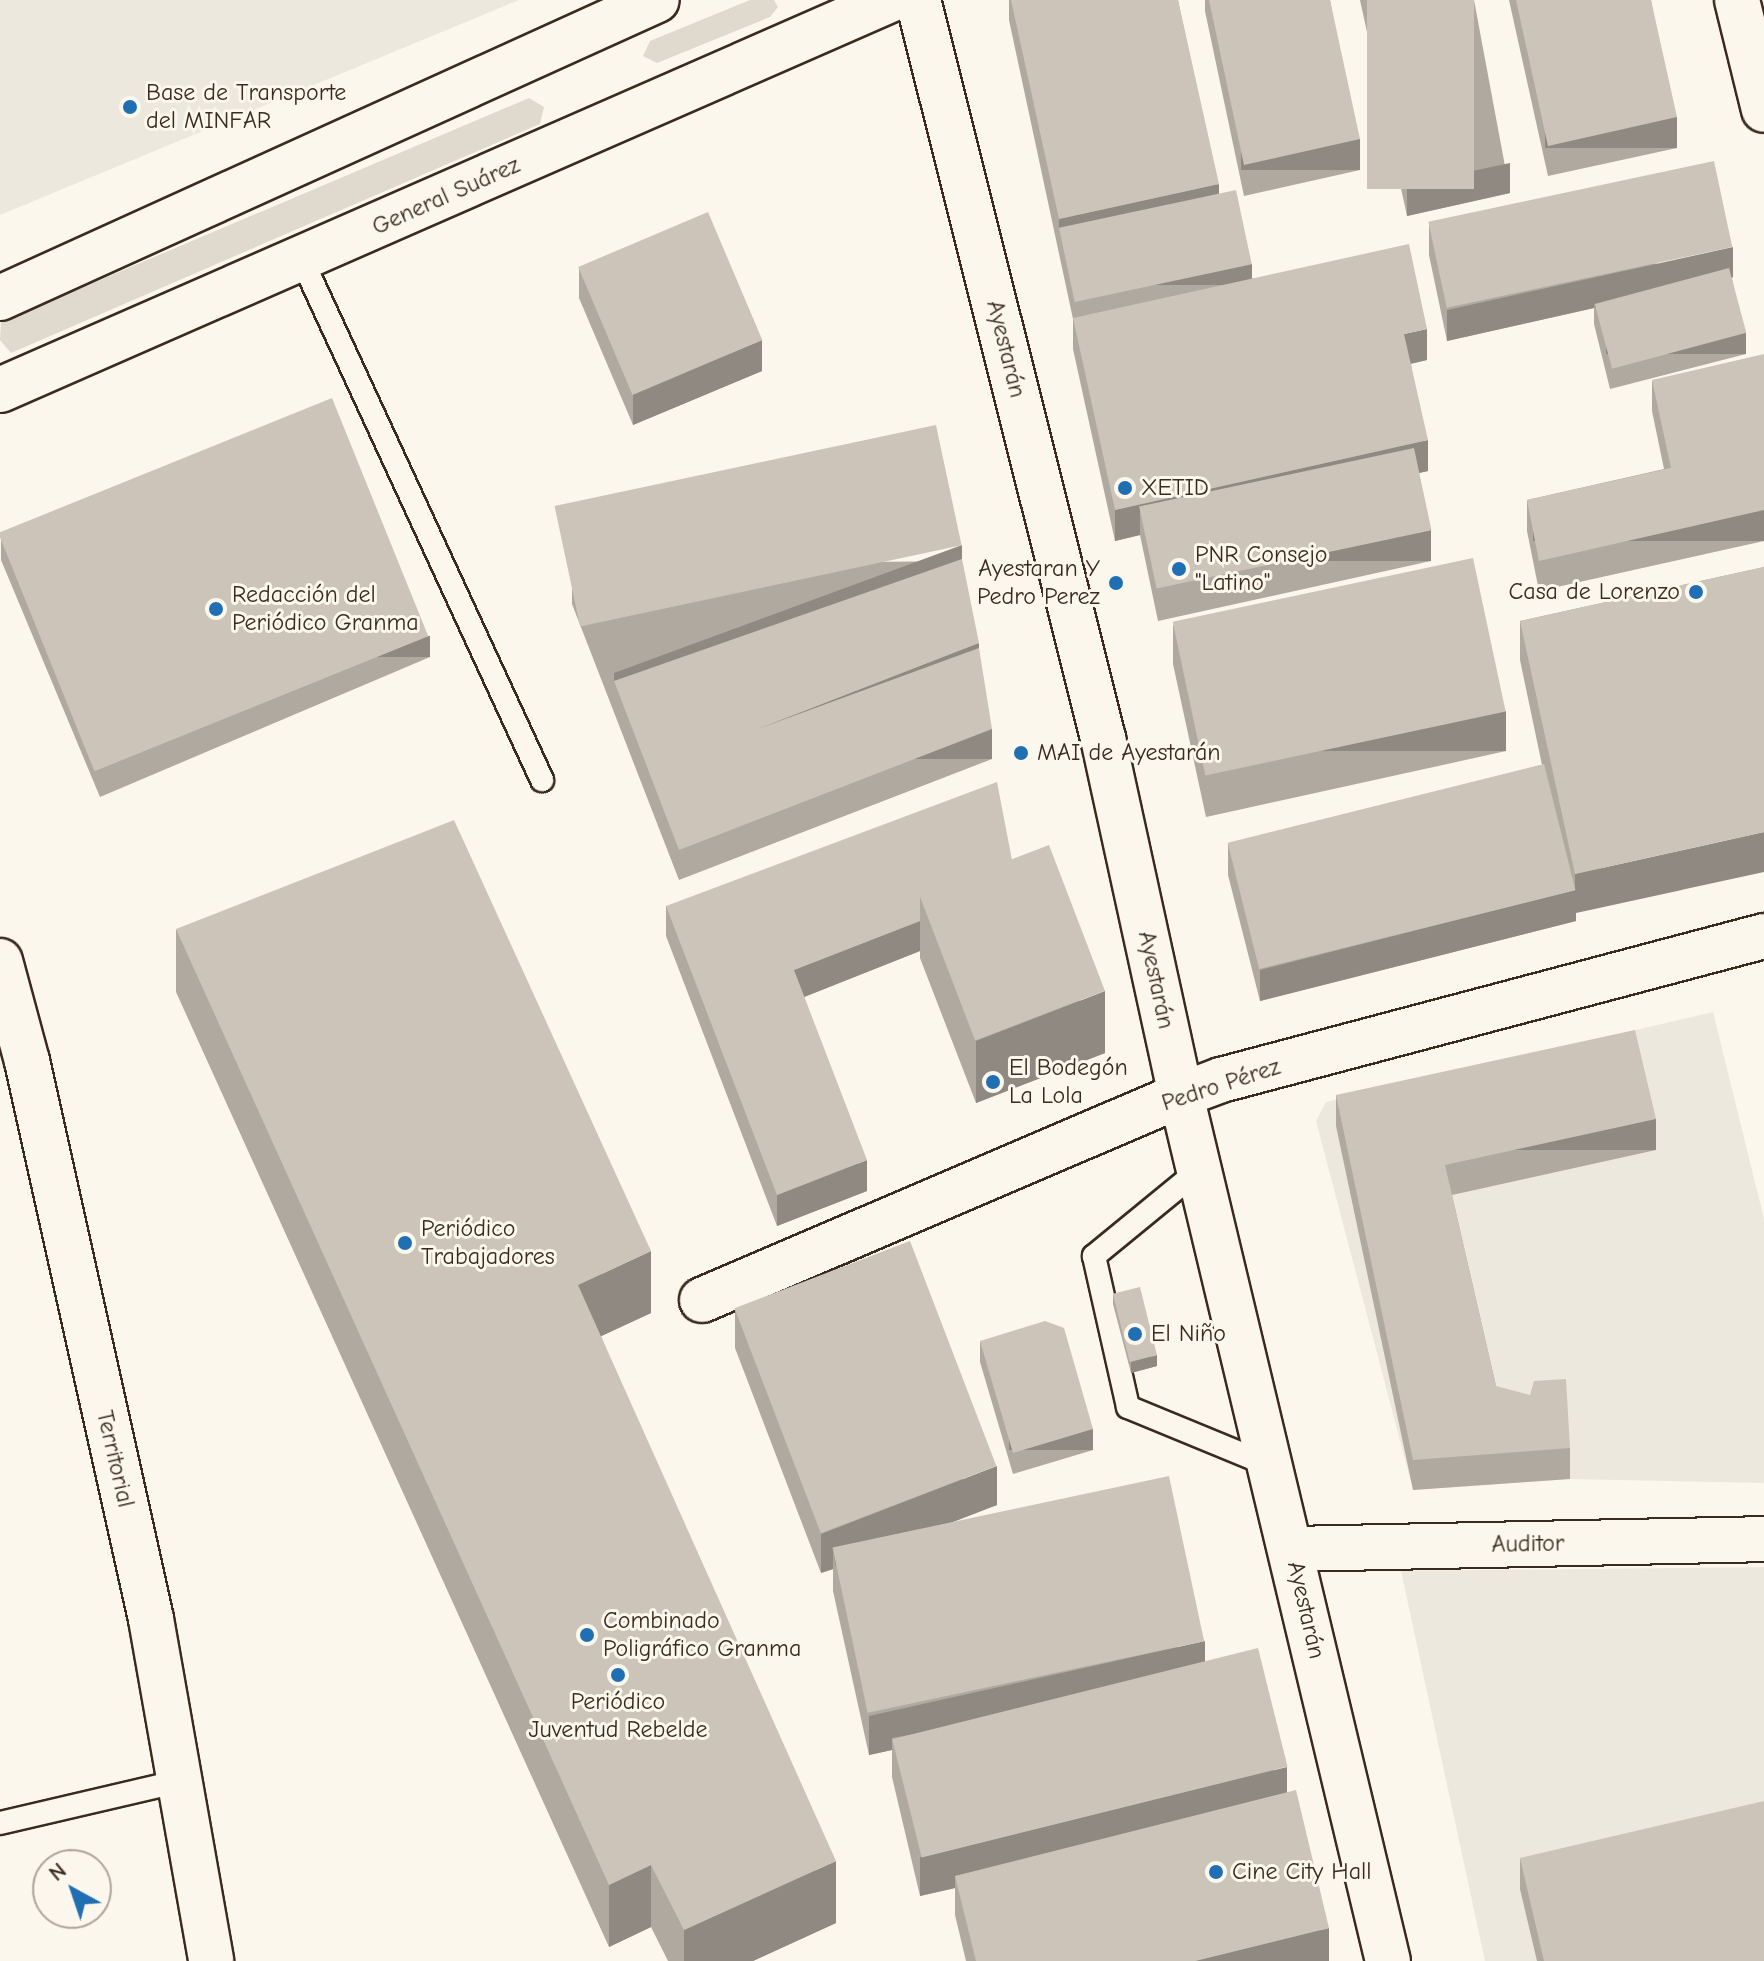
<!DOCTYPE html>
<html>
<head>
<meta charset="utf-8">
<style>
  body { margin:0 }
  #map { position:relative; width:1764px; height:1961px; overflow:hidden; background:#fbf7ec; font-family:"Comic Neue",sans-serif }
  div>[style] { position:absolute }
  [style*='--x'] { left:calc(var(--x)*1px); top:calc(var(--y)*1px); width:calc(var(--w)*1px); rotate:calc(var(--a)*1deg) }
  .built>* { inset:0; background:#ede8dd }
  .green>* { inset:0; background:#dfd9ce }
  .roads { filter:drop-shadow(2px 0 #3b2a1e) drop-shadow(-2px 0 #3b2a1e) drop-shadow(0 2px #3b2a1e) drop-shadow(0 -2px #3b2a1e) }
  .lane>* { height:22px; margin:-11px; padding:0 11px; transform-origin:11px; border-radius:11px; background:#fbf7ec }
  .street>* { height:44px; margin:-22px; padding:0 22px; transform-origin:22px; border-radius:22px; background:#fbf7ec }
  .secondary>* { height:44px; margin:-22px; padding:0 22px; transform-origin:22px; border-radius:22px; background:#fbf7ec }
  .wall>* { inset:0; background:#afa99f }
  .shaded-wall>* { inset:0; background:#8f8982; transform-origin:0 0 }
  .building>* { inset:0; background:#ccc4b9; transform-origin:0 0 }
  .dots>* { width:22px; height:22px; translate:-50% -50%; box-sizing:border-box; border:4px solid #fbf7ec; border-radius:50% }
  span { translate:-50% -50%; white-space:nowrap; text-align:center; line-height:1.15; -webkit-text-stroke:6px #fbf7ec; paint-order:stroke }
  .poi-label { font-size:24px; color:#3b2a1e }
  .left { translate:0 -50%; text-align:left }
  .right { translate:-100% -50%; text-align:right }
  .street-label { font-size:24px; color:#3b2a1e }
  .north { position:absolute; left:32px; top:1849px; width:80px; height:80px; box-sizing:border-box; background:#fbf7ec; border:2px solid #aea59a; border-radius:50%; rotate:320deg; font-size:22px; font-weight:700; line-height:32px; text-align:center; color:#3b2a1e }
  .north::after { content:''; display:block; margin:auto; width:28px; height:36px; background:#1f6fb2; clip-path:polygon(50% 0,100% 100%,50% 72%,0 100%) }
</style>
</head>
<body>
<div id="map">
  <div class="built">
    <div style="clip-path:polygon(0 0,519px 0,0 215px)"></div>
    <div style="clip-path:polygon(1713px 1012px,1764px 1219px,1764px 1483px,1570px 1479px,1413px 1490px,1316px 1121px,1326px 1102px)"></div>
    <div style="clip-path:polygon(1764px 1567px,1764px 1961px,1485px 1961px,1401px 1571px)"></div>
  </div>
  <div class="green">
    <div style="clip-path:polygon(750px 0,774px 0,778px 7px,770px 17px,657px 63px,643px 56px,650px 41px)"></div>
    <div style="clip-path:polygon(529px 98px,544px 107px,540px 124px,11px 353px,0 340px,1px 322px)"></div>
  </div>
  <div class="roads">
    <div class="lane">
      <div style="--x:302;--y:260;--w:573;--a:65.22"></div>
      <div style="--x:1199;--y:1170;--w:136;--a:140.7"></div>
      <div style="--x:1094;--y:1256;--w:155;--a:77.3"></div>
      <div style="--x:1128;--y:1407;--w:152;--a:22.4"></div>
      <div style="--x:0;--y:1823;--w:185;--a:-13.1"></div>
    </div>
    <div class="street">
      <div style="--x:1737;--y:0;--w:113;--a:76.2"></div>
      <div style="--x:0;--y:298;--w:721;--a:-24.4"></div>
      <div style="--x:0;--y:390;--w:972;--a:-23.66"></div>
      <div style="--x:0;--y:961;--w:104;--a:74.9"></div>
      <div style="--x:27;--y:1061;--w:572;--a:77.47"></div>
      <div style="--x:151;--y:1619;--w:347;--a:80"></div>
      <div style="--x:702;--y:1300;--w:521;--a:-23.17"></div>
      <div style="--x:1292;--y:1549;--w:472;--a:-1.2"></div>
    </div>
    <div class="secondary">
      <div style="--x:918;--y:0;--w:761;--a:75.93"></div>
      <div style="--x:1103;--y:738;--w:365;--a:77.7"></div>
      <div style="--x:1181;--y:1095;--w:890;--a:76.56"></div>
      <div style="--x:1181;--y:1095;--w:43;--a:-20.6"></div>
      <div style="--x:1221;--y:1080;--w:562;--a:-14.85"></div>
    </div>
  </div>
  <div class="wall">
    <div style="clip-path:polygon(1009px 0,1178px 0,1219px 194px,1252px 278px,1427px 360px,1411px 364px,1428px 471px,1419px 473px,1431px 561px,1158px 621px,1140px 535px,1115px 541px,1073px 349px,1073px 319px,1009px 20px)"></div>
    <div style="clip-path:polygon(1205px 0,1330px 0,1360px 170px,1244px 196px,1205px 11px)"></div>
    <div style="clip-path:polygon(1360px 0,1474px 0,1510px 193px,1407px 216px)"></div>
    <div style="clip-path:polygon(1509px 0,1651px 0,1677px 148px,1548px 176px)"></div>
    <div style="clip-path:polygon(1429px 224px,1733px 277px,1732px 278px,1746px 354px,1610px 389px,1594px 324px,1594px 308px,1447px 341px,1429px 255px)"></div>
    <div style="clip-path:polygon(579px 268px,762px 371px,633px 425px,579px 298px)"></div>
    <div style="clip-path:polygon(1652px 380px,1764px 541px,1539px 591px,1527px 531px,1527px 500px,1664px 469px,1652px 411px)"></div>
    <div style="clip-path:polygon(1px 539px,430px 657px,100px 797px,1px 560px)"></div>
    <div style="clip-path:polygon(962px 561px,979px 650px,992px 759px,679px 880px,572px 604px,572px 565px)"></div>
    <div style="clip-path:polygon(1764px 567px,1576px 913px,1576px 921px,1260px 1001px,1228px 875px,1228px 844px,1542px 765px,1520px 660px,1520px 621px)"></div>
    <div style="clip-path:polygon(1173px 625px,1506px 751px,1206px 817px,1173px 664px)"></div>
    <div style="clip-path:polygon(1012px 860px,1105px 1053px,976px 1103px,920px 958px,920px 951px,804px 997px,867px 1191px,777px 1226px,666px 936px,666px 906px)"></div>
    <div style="clip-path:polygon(176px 929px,651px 1313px,601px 1336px,836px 1923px,753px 1961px,668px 1961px,651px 1927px,609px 1947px,176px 992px)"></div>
    <div style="clip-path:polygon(1336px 1095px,1656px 1150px,1452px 1195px,1496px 1386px,1570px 1448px,1570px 1479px,1413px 1490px,1336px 1126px)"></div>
    <div style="clip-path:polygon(1113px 1293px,1157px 1366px,1131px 1373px,1113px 1304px)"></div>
    <div style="clip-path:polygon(735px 1309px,997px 1505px,935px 1529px,1205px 1661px,1287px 1792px,1329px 1961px,966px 1961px,955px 1915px,955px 1888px,920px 1896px,892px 1777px,892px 1750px,869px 1755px,833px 1591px,833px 1569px,821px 1573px,735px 1348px)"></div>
    <div style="clip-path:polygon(980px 1341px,1093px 1450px,1013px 1474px,980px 1362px)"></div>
    <div style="clip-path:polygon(1520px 1858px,1764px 1961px,1537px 1961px,1520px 1889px)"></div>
  </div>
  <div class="shaded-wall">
    <div style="left:1677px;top:117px;width:31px;height:132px;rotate:90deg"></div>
    <div style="left:1360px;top:139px;width:31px;height:119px;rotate:90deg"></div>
    <div style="clip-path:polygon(1510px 163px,1510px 193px,1407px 216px,1407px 185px)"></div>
    <div style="clip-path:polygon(1219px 184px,1219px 215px,1059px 229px,1059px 219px)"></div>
    <div style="clip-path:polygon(1733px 247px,1733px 277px,1595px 308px,1594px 303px,1594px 308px,1447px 341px,1447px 310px)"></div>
    <div style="left:1252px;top:264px;width:21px;height:181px;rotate:90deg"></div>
    <div style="clip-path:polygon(1427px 329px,1427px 360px,1404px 365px,1404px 334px)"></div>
    <div style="left:1746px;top:333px;width:21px;height:140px;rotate:90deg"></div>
    <div style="clip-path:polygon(762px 340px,762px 371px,633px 425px,633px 394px)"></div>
    <div style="clip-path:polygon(1428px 440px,1428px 471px,1146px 534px,1140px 509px,1140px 535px,1115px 541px,1115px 510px)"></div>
    <div style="left:1764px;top:510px;width:31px;height:231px;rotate:90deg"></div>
    <div style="left:1431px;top:530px;width:31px;height:280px;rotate:90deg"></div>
    <div style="clip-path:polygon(962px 545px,962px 584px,614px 681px,614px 673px)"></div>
    <div style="left:430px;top:636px;width:21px;height:358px;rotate:90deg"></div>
    <div style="clip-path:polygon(979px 643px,979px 674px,755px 730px)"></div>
    <div style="left:1506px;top:711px;width:40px;height:307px;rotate:90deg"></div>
    <div style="left:992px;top:729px;width:30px;height:336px;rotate:90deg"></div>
    <div style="clip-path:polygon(1764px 832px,1764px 872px,1576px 913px,1576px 921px,1260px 1001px,1260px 970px,1575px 890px,1575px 874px)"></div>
    <div style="clip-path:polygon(920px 921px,920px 951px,794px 1001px,794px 970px)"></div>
    <div style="clip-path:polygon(1105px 991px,1105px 1053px,976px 1103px,976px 1041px)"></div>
    <div style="left:1656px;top:1119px;width:31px;height:216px;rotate:90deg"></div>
    <div style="clip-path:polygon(867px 1160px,867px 1191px,777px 1226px,777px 1195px)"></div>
    <div style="clip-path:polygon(651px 1251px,651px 1313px,578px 1347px,578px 1285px)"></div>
    <div style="clip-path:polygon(1157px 1355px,1157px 1366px,1131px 1373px,1131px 1362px)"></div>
    <div style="left:1093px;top:1429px;width:21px;height:84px;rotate:90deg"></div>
    <div style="clip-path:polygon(997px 1466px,997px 1505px,836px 1567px,833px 1552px,833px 1569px,821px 1573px,821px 1534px)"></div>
    <div style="clip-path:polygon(1205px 1641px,1205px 1681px,892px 1738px,892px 1750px,869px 1755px,869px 1716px)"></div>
    <div style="clip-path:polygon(1287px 1767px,1287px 1806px,955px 1876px,955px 1888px,920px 1896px,920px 1857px)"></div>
    <div style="clip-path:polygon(836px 1861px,836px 1923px,753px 1961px,684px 1961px,684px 1930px)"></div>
    <div style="clip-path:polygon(651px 1865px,651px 1927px,609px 1947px,609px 1885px)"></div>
    <div style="clip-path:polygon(1329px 1928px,1329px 1961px,1195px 1961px)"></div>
  </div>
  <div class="building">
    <div style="clip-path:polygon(1011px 0,1178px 0,1219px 184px,1059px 219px)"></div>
    <div style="clip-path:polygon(1209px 0,1330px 0,1360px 139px,1244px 165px)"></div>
    <div style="left:1367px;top:0;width:107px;height:189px"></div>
    <div style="clip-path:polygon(1516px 0,1651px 0,1677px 117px,1548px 146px)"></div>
    <div style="left:1714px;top:161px;width:88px;height:292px;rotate:78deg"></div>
    <div style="left:1236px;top:190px;width:76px;height:181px;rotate:78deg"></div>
    <div style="left:708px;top:212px;width:139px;height:141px;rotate:67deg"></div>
    <div style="clip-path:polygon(1409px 244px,1427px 329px,1404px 334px,1428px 440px,1115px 510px,1073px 318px)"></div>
    <div style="left:1729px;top:268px;width:67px;height:139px;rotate:75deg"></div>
    <div style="clip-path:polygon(1764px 354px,1764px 510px,1539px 561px,1527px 500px,1671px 468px,1652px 380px)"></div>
    <div style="left:332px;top:398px;width:257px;height:360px;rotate:68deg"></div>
    <div style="left:936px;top:425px;width:123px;height:390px;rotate:78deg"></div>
    <div style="left:1414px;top:448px;width:84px;height:281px;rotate:78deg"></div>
    <div style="left:1473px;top:558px;width:157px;height:307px;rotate:78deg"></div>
    <div style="clip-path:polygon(962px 559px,979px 643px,755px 730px,979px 648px,992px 729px,679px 850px,614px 681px)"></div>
    <div style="clip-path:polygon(1764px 567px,1764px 832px,1575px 874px,1520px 621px)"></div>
    <div style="left:1544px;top:764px;width:130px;height:326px;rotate:76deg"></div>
    <div style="clip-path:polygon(997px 782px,1012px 860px,920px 896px,920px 921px,794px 970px,867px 1160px,777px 1195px,666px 906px)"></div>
    <div style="clip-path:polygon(454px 820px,651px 1251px,578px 1285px,836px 1861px,684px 1930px,651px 1865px,609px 1885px,176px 929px)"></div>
    <div style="left:1049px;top:845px;width:156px;height:139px;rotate:69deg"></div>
    <div style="clip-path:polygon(1635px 1030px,1656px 1119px,1445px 1165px,1496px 1386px,1530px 1395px,1534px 1381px,1566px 1379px,1570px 1448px,1413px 1460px,1336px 1095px)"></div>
    <div style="left:910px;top:1241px;width:241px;height:188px;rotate:69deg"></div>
    <div style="left:1140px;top:1287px;width:70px;height:28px;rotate:76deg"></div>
    <div style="clip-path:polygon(1045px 1321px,1064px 1328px,1093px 1429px,1013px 1453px,980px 1341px)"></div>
    <div style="left:1169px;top:1476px;width:169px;height:344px;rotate:78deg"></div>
    <div style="left:1258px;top:1648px;width:122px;height:377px;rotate:76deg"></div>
    <div style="clip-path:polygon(1296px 1790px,1329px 1928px,1195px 1961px,976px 1961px,955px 1876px)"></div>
    <div style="clip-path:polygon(1764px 1801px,1764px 1961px,1544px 1961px,1520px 1858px)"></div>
  </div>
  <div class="dots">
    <div style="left:130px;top:107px;background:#1f6fb2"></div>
    <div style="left:1125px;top:488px;background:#1f6fb2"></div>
    <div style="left:1179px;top:569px;background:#1f6fb2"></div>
    <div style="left:1116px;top:583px;background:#1f6fb2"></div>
    <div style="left:1696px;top:592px;background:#1f6fb2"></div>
    <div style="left:216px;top:609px;background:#1f6fb2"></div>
    <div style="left:1021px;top:753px;background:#1f6fb2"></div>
    <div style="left:993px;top:1082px;background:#1f6fb2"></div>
    <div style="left:405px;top:1243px;background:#1f6fb2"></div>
    <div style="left:1135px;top:1334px;background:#1f6fb2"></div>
    <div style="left:587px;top:1635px;background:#1f6fb2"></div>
    <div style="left:618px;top:1675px;background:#1f6fb2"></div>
    <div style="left:1216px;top:1872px;background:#1f6fb2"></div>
  </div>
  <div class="poi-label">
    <span class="left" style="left:146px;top:107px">Base de Transporte<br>del MINFAR</span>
    <span class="left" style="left:1141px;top:488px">XETID</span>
    <span class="left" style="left:1195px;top:569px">PNR Consejo<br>"Latino"</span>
    <span class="right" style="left:1100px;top:583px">Ayestaran Y<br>Pedro Perez</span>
    <span class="right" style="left:1680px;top:592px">Casa de Lorenzo</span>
    <span class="left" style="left:232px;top:609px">Redacción del<br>Periódico Granma</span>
    <span class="left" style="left:1037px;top:753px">MAI de Ayestarán</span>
    <span class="left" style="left:1009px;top:1082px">El Bodegón<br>La Lola</span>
    <span class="left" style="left:421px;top:1243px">Periódico<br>Trabajadores</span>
    <span class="left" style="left:1151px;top:1334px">El Niño</span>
    <span class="left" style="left:603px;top:1635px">Combinado<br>Poligráfico Granma</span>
    <span style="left:618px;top:1716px">Periódico<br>Juventud Rebelde</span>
    <span class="left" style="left:1232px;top:1872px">Cine City Hall</span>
  </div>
  <div class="street-label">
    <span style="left:446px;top:196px;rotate:-24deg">General Suárez</span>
    <span style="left:1006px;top:349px;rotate:76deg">Ayestarán</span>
    <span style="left:1156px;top:980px;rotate:78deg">Ayestarán</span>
    <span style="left:1221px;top:1085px;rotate:-18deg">Pedro Pérez</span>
    <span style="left:115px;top:1459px;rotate:77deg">Territorial</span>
    <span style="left:1528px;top:1544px;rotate:-1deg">Auditor</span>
    <span style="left:1306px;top:1610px;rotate:77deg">Ayestarán</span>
  </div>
  <div class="north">N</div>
</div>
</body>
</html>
